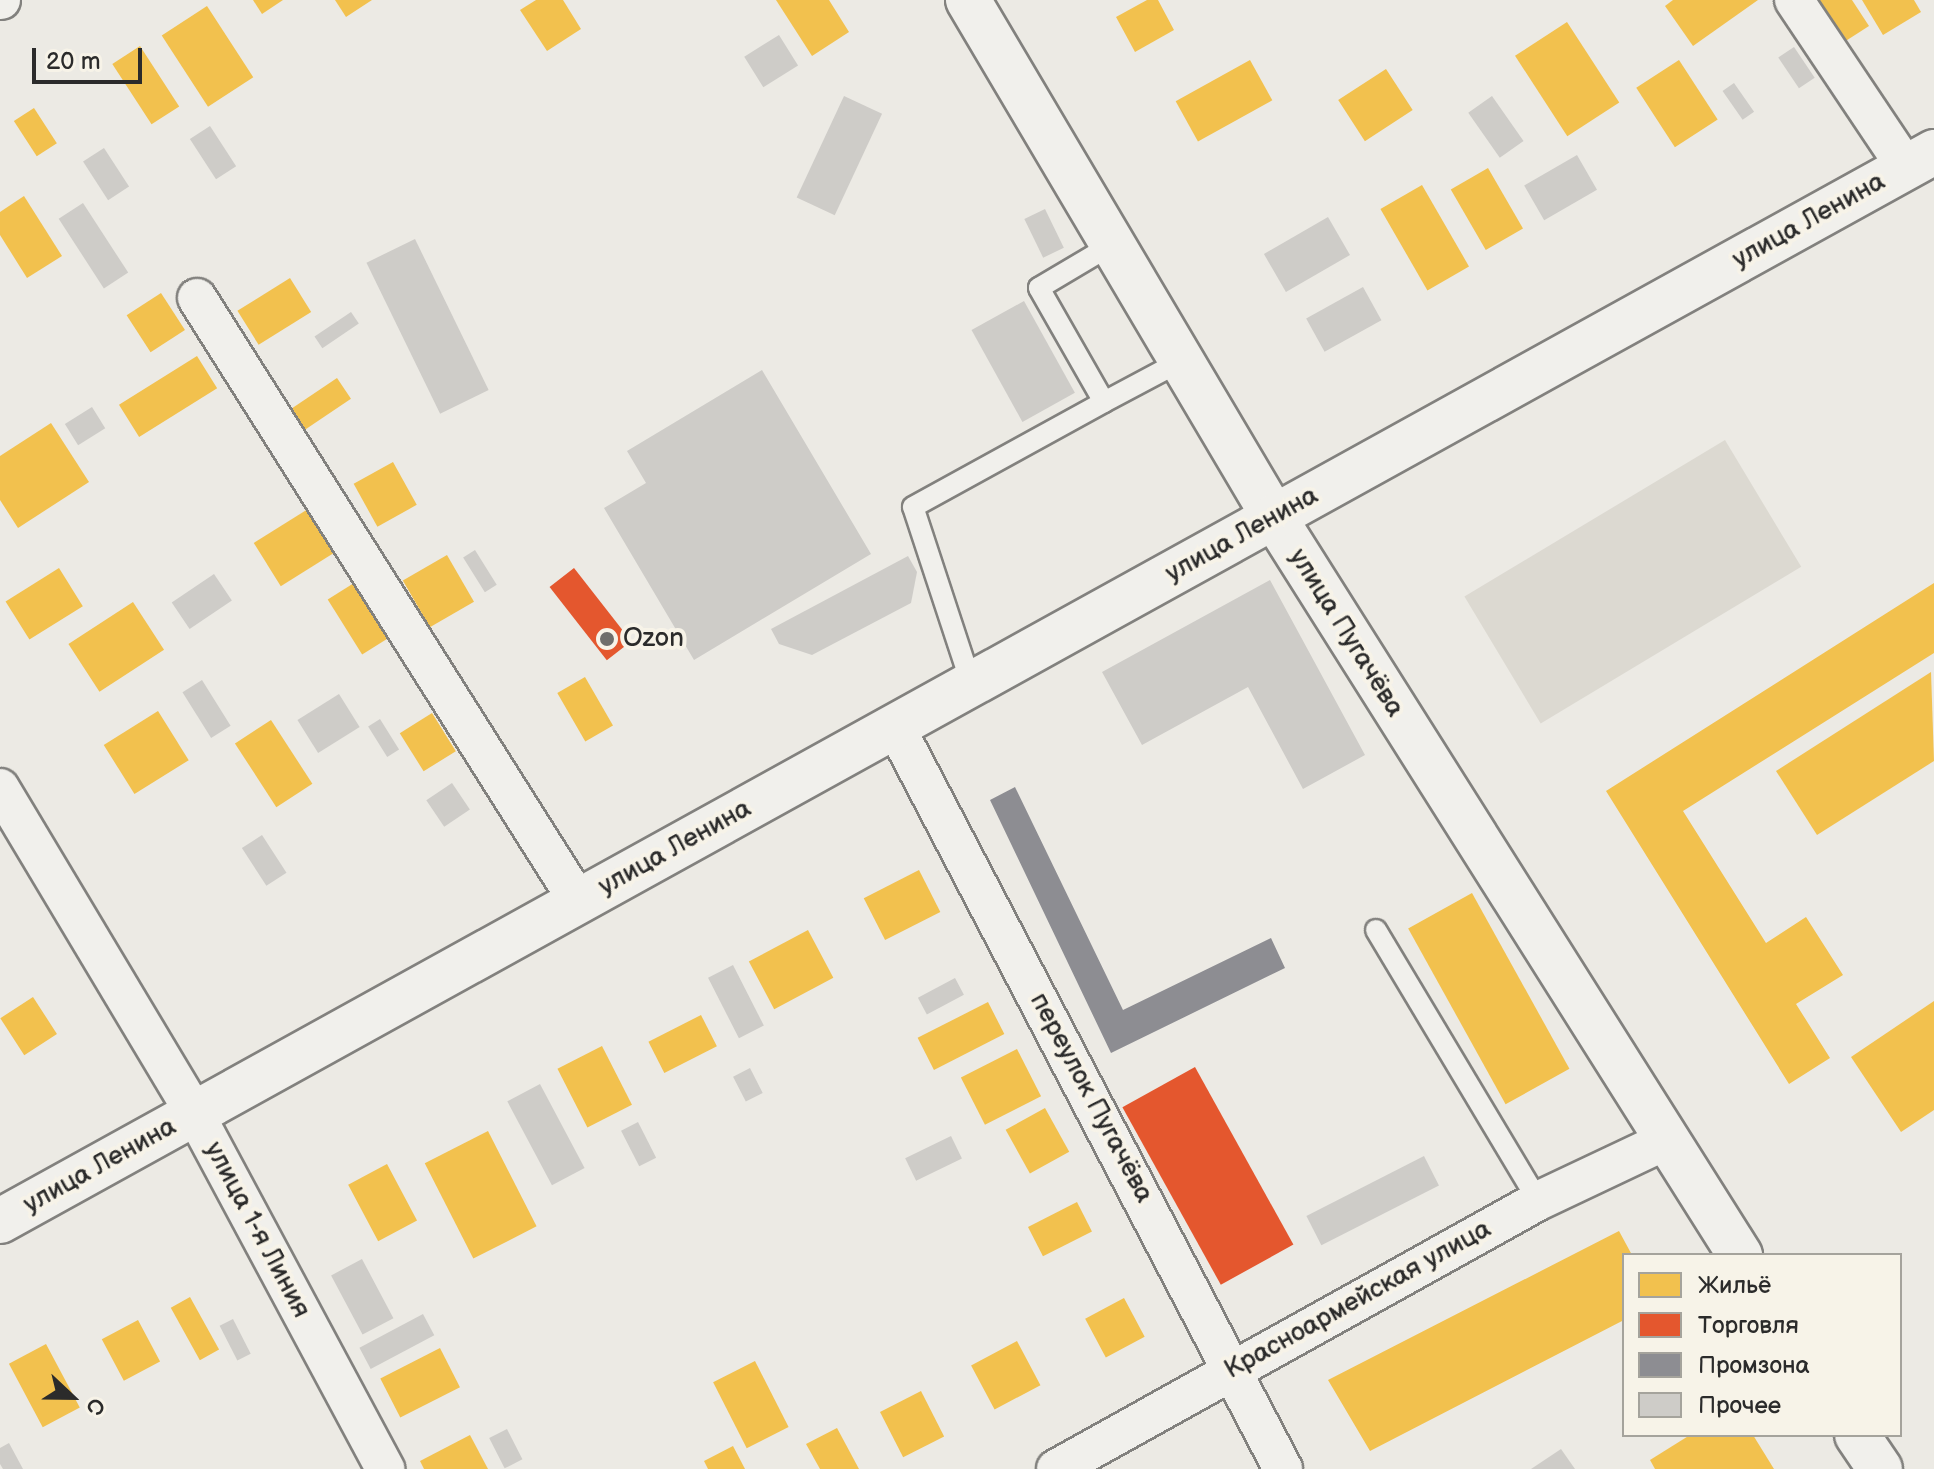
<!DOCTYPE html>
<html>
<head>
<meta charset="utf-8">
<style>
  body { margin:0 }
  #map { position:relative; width:1934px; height:1469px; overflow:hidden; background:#eceae4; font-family:"Balsamiq Sans",sans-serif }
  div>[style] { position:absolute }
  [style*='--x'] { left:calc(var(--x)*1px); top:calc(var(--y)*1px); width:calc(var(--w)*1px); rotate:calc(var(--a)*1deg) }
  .green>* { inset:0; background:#dcd9d1; transform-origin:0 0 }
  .homes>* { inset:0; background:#f2c14e; transform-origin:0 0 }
  .shops>* { inset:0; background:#e4572e; transform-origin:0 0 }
  .industry>* { inset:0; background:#8d8d92 }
  .building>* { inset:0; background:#ceccc8; transform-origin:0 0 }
  .roads { filter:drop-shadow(2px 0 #82817e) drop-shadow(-2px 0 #82817e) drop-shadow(0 2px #82817e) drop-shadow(0 -2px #82817e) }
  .lane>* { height:20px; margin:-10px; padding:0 10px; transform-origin:10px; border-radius:10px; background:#f1f0ec }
  .street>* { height:38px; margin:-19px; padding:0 19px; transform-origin:19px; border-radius:19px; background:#f1f0ec }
  .secondary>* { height:44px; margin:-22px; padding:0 22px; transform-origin:22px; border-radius:22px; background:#f1f0ec }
  .dots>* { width:22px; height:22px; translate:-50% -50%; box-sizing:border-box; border:4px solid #f7f3e8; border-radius:50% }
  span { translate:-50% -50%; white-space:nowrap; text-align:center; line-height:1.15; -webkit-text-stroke:8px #f7f3e8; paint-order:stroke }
  .street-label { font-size:26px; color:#2b2b2b }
  .poi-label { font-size:26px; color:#2b2b2b }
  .left { translate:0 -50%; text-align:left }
  .legend { position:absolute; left:1622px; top:1253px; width:280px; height:184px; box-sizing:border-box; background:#f7f3e8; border:2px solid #a5a39c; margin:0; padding:10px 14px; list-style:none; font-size:24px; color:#2b2b2b }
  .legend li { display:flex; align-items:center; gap:16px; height:40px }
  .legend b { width:40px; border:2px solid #a5a39c }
  .north { position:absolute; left:32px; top:1357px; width:80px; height:80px; -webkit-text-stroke:6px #f7f3e8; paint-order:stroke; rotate:112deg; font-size:22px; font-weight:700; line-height:32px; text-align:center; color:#2b2b2b }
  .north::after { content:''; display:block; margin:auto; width:28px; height:36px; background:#2b2b2b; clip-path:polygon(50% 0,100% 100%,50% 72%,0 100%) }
  .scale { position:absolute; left:32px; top:48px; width:110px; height:36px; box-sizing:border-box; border:4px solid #2b2b2b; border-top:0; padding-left:10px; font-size:24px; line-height:28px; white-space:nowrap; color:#2b2b2b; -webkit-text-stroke:6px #f7f3e8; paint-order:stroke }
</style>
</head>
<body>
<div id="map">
  <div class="green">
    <div style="left:1725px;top:440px;width:148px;height:304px;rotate:59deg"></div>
  </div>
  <div class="homes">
    <div style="clip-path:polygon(253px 0,283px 0,262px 14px)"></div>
    <div style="clip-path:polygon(335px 0,372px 0,346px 17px)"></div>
    <div style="clip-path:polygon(536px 0,563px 0,581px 29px,547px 51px,520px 10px)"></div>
    <div style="clip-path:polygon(776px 0,829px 0,849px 32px,812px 56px)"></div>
    <div style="clip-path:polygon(1147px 0,1158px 0,1174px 30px,1135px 52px,1116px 17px)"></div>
    <div style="clip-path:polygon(1673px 0,1758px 0,1693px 46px,1665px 6px)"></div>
    <div style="clip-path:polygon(1813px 0,1852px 0,1869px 26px,1841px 44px)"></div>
    <div style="clip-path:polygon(1862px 0,1914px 0,1921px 12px,1883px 35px)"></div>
    <div style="left:207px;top:6px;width:85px;height:54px;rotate:57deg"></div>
    <div style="left:1567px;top:22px;width:96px;height:62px;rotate:57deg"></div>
    <div style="left:140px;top:46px;width:72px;height:33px;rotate:57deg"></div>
    <div style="left:1250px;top:60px;width:46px;height:85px;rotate:61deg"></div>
    <div style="left:1679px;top:60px;width:71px;height:51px;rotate:57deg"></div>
    <div style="left:1386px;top:69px;width:49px;height:57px;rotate:57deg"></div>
    <div style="left:34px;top:108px;width:42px;height:24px;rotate:57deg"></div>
    <div style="left:1488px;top:168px;width:70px;height:43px;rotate:60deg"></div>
    <div style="left:1422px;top:185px;width:94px;height:48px;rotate:60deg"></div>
    <div style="clip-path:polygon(24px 196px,62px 256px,27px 278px,0 235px,0 212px)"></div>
    <div style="left:290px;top:278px;width:40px;height:62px;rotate:58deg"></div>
    <div style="left:161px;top:293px;width:44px;height:41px;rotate:57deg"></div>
    <div style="left:197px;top:356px;width:38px;height:92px;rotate:58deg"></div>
    <div style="left:337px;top:378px;width:25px;height:56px;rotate:56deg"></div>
    <div style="clip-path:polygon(51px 423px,89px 482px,18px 528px,0 500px,0 456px)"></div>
    <div style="left:393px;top:462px;width:49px;height:45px;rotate:61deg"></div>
    <div style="left:308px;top:509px;width:51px;height:64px;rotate:58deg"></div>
    <div style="left:447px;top:555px;width:54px;height:51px;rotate:60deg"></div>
    <div style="left:59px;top:568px;width:45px;height:63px;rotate:58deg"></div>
    <div style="left:354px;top:583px;width:65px;height:31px;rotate:58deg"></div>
    <div style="clip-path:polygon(1934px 583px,1934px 653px,1683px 811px,1766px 943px,1806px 917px,1843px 975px,1796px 1004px,1830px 1058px,1789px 1084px,1606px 791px)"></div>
    <div style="left:133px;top:602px;width:57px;height:77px;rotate:57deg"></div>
    <div style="clip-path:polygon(1931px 672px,1934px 761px,1817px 835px,1776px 771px)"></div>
    <div style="left:585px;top:677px;width:56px;height:32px;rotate:60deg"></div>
    <div style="left:158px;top:711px;width:58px;height:64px;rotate:58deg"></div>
    <div style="left:432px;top:713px;width:45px;height:38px;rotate:58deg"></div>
    <div style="left:271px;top:720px;width:76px;height:43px;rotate:57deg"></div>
    <div style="left:919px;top:870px;width:47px;height:62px;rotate:63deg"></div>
    <div style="left:1472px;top:893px;width:201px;height:73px;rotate:61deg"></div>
    <div style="left:808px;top:930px;width:54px;height:67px;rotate:62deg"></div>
    <div style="left:33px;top:997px;width:44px;height:39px;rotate:57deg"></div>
    <div style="clip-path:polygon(1934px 1001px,1934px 1110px,1901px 1132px,1851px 1057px)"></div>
    <div style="left:988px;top:1002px;width:36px;height:79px;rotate:63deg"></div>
    <div style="left:701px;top:1015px;width:35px;height:59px;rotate:63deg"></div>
    <div style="left:602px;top:1046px;width:66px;height:50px;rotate:63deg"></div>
    <div style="left:1017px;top:1049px;width:53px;height:63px;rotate:63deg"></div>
    <div style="left:1045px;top:1108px;width:50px;height:45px;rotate:61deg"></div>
    <div style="left:488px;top:1131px;width:107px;height:71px;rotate:63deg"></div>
    <div style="left:387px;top:1164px;width:64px;height:44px;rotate:62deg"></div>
    <div style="left:1077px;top:1202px;width:33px;height:55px;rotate:63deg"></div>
    <div style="clip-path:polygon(1619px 1231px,1632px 1255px,1624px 1255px,1624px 1320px,1370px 1451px,1328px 1380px)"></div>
    <div style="left:190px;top:1297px;width:60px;height:22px;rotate:61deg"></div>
    <div style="left:1124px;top:1298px;width:44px;height:44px;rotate:62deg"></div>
    <div style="left:138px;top:1320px;width:47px;height:41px;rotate:62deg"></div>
    <div style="left:1017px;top:1341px;width:50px;height:52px;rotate:62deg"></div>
    <div style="left:46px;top:1344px;width:72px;height:42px;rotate:62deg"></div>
    <div style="left:440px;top:1348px;width:44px;height:67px;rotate:63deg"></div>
    <div style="left:755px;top:1361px;width:74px;height:47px;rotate:63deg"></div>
    <div style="left:921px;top:1391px;width:51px;height:46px;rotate:63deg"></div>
    <div style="clip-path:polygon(837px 1428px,859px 1469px,820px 1469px,806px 1444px)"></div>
    <div style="clip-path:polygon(470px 1435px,488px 1469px,424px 1469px,420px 1461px)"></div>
    <div style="clip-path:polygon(1690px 1435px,1753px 1435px,1774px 1469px,1655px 1469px,1650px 1460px)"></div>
    <div style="clip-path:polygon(733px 1446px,745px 1469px,708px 1469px,704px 1461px)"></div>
  </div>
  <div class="shops">
    <div style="left:574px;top:568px;width:93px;height:31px;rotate:52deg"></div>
    <div style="left:1195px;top:1067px;width:203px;height:83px;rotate:61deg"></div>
  </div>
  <div class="industry">
    <div style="clip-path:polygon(1015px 787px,1123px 1010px,1271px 938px,1285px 968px,1111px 1053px,990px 800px)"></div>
  </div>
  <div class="building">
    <div style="left:779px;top:35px;width:36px;height:41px;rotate:58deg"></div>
    <div style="left:1794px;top:47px;width:37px;height:19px;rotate:56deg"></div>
    <div style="left:1734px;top:83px;width:35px;height:14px;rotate:55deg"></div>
    <div style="left:844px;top:96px;width:42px;height:112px;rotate:25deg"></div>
    <div style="left:1492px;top:96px;width:55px;height:29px;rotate:55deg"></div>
    <div style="left:210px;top:126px;width:48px;height:24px;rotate:57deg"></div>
    <div style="left:104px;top:148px;width:46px;height:25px;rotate:57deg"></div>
    <div style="left:1577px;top:155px;width:40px;height:61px;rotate:60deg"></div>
    <div style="left:83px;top:203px;width:83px;height:29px;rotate:57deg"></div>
    <div style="left:1045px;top:209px;width:43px;height:23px;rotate:64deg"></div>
    <div style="left:1328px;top:217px;width:44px;height:74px;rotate:60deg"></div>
    <div style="left:415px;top:239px;width:168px;height:54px;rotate:64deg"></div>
    <div style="left:1363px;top:287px;width:38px;height:65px;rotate:61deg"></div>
    <div style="left:1024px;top:301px;width:105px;height:60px;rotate:61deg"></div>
    <div style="left:351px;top:312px;width:14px;height:44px;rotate:56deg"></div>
    <div style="clip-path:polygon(762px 370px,871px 554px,694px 660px,604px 508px,646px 483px,627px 451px)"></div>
    <div style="left:92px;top:407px;width:25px;height:32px;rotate:58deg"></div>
    <div style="left:475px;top:550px;width:41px;height:14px;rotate:58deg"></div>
    <div style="clip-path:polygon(908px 556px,917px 572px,911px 603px,812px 655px,779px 644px,771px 629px)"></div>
    <div style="left:214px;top:574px;width:32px;height:51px;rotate:56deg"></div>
    <div style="clip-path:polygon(1270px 580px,1365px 755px,1303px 789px,1248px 687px,1142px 745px,1102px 672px)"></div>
    <div style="left:202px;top:680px;width:54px;height:23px;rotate:58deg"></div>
    <div style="left:339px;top:694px;width:39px;height:49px;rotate:58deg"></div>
    <div style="left:380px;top:719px;width:36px;height:14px;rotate:58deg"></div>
    <div style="left:452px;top:783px;width:32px;height:31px;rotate:56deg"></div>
    <div style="left:262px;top:835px;width:45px;height:24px;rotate:57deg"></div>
    <div style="left:733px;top:965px;width:68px;height:28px;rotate:63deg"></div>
    <div style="left:955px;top:978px;width:19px;height:42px;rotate:62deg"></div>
    <div style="left:750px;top:1068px;width:28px;height:19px;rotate:63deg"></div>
    <div style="left:540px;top:1084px;width:95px;height:37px;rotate:62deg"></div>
    <div style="left:638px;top:1122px;width:40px;height:19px;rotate:63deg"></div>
    <div style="left:951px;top:1136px;width:25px;height:51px;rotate:64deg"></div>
    <div style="left:1424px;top:1156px;width:33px;height:132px;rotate:63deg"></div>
    <div style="left:362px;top:1259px;width:67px;height:35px;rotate:62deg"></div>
    <div style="left:423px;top:1314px;width:24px;height:72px;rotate:62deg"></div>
    <div style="left:233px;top:1319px;width:39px;height:15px;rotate:63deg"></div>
    <div style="left:507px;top:1429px;width:34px;height:20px;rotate:63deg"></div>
    <div style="clip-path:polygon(9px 1443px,23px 1469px,3px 1469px,0 1464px,0 1448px)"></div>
    <div style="clip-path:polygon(1561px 1449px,1575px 1469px,1531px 1469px)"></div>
  </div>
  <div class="roads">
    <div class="lane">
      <div style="--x:1113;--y:244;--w:86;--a:149.3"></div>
      <div style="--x:1039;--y:288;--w:131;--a:60.3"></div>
      <div style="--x:1104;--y:402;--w:87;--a:-28"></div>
      <div style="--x:972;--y:686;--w:188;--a:-108.2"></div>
      <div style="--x:913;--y:507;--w:218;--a:-28.8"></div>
      <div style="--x:1376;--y:930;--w:316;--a:59.1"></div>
    </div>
    <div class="street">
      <div style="--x:0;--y:0;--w:1;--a:0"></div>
      <div style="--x:1794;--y:0;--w:201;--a:56.2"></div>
      <div style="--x:197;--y:298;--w:713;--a:57.71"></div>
      <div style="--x:896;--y:728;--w:836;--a:62.42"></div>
      <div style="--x:0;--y:788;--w:380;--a:59.1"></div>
      <div style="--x:195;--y:1114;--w:403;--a:61.8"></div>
      <div style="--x:1056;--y:1469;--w:551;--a:-29.07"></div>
      <div style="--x:1538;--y:1201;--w:140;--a:-25.3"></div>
    </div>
    <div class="secondary">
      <div style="--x:968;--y:0;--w:601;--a:59.38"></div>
      <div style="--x:1274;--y:517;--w:873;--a:57.73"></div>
      <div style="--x:0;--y:1221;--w:2210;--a:-28.93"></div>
      <div style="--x:1857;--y:1435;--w:41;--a:55.9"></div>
    </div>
  </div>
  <div class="dots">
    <div style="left:607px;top:639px;background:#6f6e6c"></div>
  </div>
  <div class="street-label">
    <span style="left:1809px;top:221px;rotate:-29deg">улица Ленина</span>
    <span style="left:1242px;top:535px;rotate:-29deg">улица Ленина</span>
    <span style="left:1346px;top:633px;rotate:58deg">улица Пугачёва</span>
    <span style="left:675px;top:848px;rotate:-29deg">улица Ленина</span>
    <span style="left:1091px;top:1098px;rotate:62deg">переулок Пугачёва</span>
    <span style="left:100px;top:1166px;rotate:-29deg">улица Ленина</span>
    <span style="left:257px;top:1230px;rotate:62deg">улица 1-я Линия</span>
    <span style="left:1358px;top:1300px;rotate:-29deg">Красноармейская улица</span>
  </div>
  <div class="poi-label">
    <span class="left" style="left:623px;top:639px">Ozon</span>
  </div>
  <ul class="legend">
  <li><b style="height:22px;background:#f2c14e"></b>Жильё</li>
  <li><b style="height:22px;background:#e4572e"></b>Торговля</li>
  <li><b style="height:22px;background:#8d8d92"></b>Промзона</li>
  <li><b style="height:22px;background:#ceccc8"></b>Прочее</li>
  </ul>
  <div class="north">С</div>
  <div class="scale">20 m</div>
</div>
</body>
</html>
